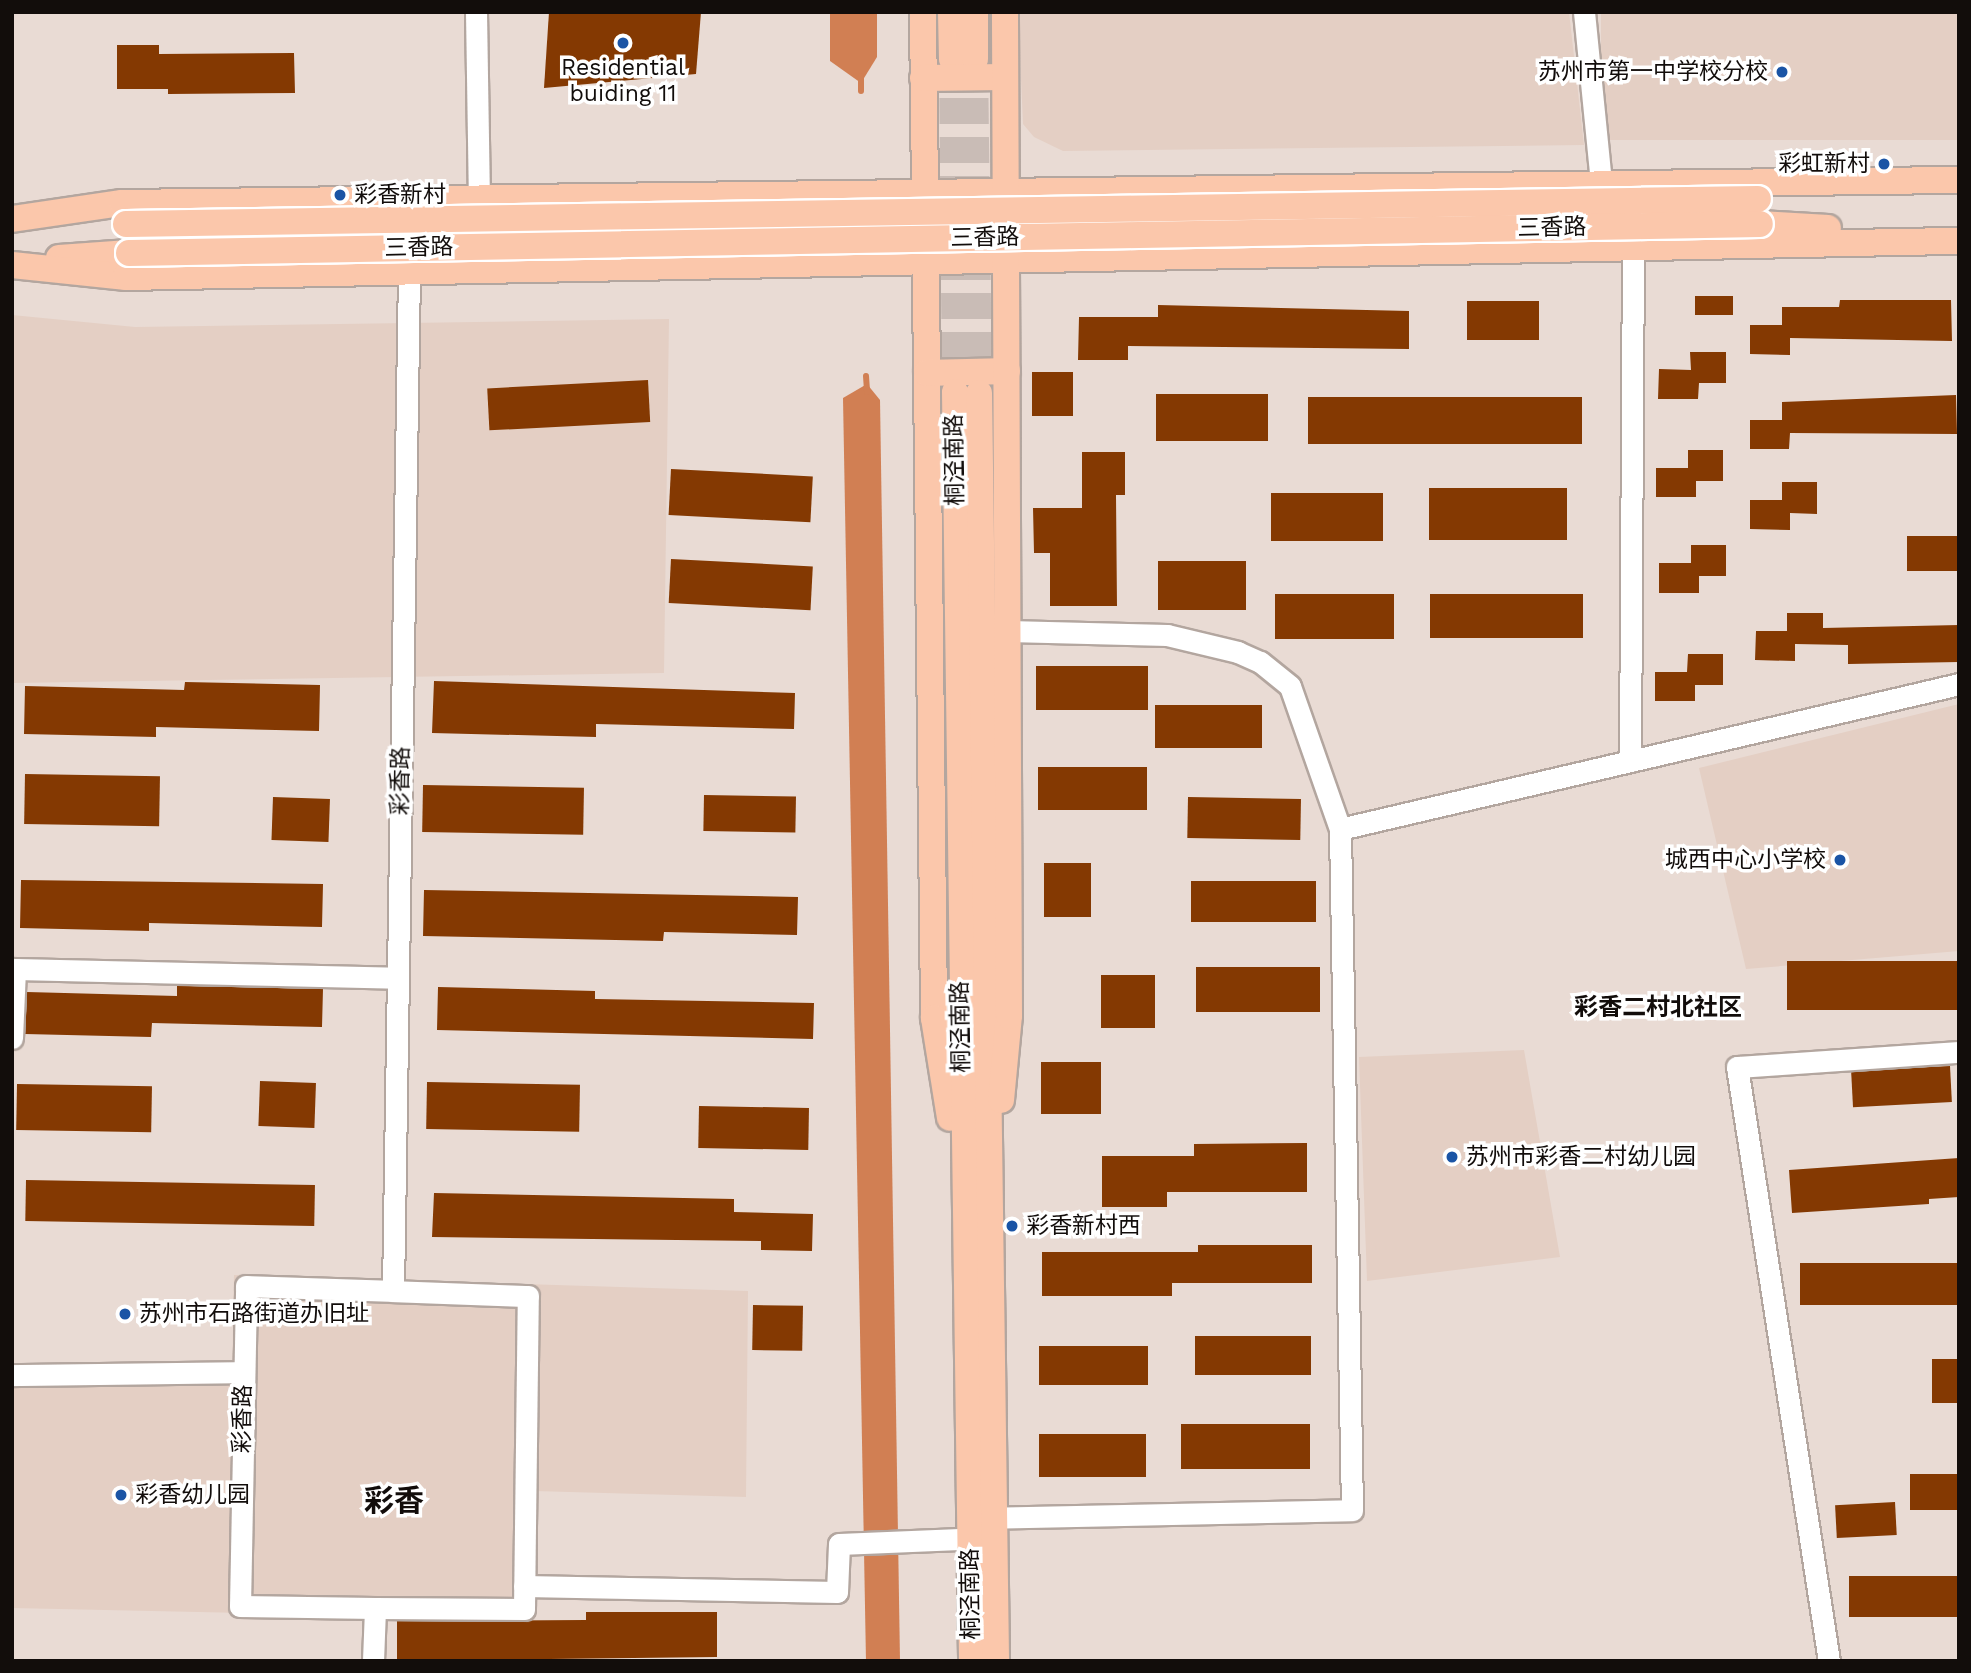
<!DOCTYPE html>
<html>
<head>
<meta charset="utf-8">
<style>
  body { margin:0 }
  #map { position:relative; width:1971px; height:1673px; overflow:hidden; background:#e9dbd4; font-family:"Work Sans","Noto Sans SC",sans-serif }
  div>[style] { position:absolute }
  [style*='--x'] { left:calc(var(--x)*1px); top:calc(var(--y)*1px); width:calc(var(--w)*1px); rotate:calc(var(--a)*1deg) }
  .built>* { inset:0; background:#e4cfc4; transform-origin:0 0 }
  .water>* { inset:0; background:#d17f53 }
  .stream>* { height:6px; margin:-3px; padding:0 3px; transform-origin:3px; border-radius:3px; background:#d17f53 }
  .building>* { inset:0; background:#843902; transform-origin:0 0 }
  .major-tunnel>* { height:26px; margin-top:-13px; transform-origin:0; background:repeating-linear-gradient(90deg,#c9bcb6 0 26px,transparent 0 39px) }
  .roads { filter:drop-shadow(2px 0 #b3a69f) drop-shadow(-2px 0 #b3a69f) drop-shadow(0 2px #b3a69f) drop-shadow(0 -2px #b3a69f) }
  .minor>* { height:21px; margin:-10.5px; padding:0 10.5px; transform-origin:10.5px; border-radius:10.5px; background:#fff }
  .major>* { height:26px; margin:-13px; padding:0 13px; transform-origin:13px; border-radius:13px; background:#fbc7ab }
  .bridges { filter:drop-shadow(2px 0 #fff) drop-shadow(-2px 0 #fff) drop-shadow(0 2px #fff) drop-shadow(0 -2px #fff) }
  .major-bridge>* { height:26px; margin:-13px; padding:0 13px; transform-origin:13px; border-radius:13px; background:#fbc7ab }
  .dots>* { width:19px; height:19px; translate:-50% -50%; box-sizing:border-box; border:4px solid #fff; border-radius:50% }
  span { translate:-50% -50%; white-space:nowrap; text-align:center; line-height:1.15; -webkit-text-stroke:7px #fff; paint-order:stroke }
  .poi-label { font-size:23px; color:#120d0b }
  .right { translate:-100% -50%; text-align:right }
  .left { translate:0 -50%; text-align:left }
  .street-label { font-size:23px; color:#120d0b }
  .neighbourhood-label { font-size:24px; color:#120d0b; font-weight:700 }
  .district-label { font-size:30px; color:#120d0b; font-weight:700 }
  .frame { position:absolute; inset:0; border:14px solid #120d0b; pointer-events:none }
</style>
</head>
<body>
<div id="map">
  <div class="built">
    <div style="clip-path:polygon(1018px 12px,1569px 12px,1584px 145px,1063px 151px,1034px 137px,1023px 124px)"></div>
    <div style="left:1601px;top:12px;width:358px;height:128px"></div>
    <div style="clip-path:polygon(12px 315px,135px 327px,669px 319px,664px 673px,12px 683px)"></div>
    <div style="clip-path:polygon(1959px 704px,1959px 951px,1746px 969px,1699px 768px)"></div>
    <div style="clip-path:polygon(1524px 1050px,1560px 1257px,1367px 1281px,1359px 1057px)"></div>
    <div style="clip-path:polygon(234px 1275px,748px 1291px,746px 1497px,534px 1491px,533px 1619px,12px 1608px,12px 1380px,232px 1382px)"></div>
  </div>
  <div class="water">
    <div style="clip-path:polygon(830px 12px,877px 12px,877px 57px,861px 83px,830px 61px)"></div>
    <div style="clip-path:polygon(867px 384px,880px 400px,900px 1661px,866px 1661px,843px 398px)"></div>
  </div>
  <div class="stream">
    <div style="--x:861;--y:76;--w:15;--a:90"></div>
    <div style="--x:866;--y:376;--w:16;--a:86"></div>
  </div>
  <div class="building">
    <div style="clip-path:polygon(549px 12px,701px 12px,696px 74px,544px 88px)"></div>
    <div style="clip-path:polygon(117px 45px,159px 45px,159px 54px,294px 53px,295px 93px,168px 94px,168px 89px,117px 89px)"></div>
    <div style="left:1695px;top:296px;width:38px;height:19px"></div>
    <div style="clip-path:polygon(1840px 300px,1951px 300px,1952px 341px,1790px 338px,1790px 355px,1750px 354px,1750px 325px,1782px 325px,1782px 307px,1839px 307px)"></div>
    <div style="left:1467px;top:301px;width:72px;height:39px"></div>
    <div style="clip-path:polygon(1158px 305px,1409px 311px,1409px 349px,1128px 346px,1128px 360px,1078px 360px,1079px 317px,1158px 317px)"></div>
    <div style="clip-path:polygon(1690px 352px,1726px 352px,1726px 383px,1699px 383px,1698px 399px,1658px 399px,1659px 369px,1691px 370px)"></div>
    <div style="left:1032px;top:372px;width:41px;height:44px"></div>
    <div style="left:648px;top:380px;width:42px;height:161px;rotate:87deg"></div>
    <div style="left:1156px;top:394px;width:112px;height:47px"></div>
    <div style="clip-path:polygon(1956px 395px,1957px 434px,1790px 433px,1789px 449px,1750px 449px,1750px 420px,1782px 420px,1782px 402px)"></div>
    <div style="left:1308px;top:397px;width:274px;height:47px"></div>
    <div style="clip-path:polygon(1688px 450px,1723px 450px,1723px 481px,1696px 481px,1696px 497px,1656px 497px,1656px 468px,1688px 468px)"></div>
    <div style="clip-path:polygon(1082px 452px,1125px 452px,1125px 495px,1116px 495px,1117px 606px,1050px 606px,1050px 553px,1034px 553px,1033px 508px,1082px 508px)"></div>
    <div style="left:671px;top:469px;width:142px;height:46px;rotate:3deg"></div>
    <div style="clip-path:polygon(1782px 482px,1817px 482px,1817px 514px,1790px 513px,1790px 530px,1750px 529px,1750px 500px,1782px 500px)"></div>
    <div style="left:1429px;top:488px;width:138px;height:52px"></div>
    <div style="left:1271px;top:493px;width:112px;height:48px"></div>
    <div style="left:1958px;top:536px;width:35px;height:51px;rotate:90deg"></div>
    <div style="clip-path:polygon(1691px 545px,1726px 545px,1726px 576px,1699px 576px,1699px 593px,1659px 593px,1659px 563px,1691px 563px)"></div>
    <div style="left:671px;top:559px;width:142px;height:44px;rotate:3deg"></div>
    <div style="left:1158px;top:561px;width:88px;height:49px"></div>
    <div style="left:1275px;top:594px;width:119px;height:45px"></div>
    <div style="left:1430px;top:594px;width:153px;height:44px"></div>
    <div style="clip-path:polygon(1787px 613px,1823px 613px,1823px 628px,1959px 625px,1959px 662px,1848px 664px,1848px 645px,1795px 644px,1795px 661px,1755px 660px,1756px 631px,1787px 631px)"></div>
    <div style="clip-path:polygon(1688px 654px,1723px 654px,1723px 685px,1695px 685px,1695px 701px,1655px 701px,1655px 672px,1687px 672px)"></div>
    <div style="left:1036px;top:666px;width:112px;height:44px"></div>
    <div style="clip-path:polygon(434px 681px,795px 693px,794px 729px,596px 724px,596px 737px,432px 733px)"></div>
    <div style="clip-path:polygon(185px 682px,320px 685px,319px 731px,156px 727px,156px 737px,24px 734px,25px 686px,184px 690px)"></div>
    <div style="left:1155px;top:705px;width:107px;height:43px"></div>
    <div style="left:1038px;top:767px;width:109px;height:43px"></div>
    <div style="left:25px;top:774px;width:135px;height:50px;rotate:1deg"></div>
    <div style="left:423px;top:785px;width:161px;height:47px;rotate:1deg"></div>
    <div style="left:704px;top:795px;width:92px;height:36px;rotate:1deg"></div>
    <div style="left:273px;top:797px;width:57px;height:43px;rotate:2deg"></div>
    <div style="left:1188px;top:797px;width:113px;height:41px;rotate:1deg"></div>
    <div style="left:1044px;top:863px;width:47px;height:54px"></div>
    <div style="clip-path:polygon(21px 880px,323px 884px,322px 927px,149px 923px,149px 931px,20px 928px)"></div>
    <div style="left:1191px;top:881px;width:125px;height:41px"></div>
    <div style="clip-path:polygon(424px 890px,798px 897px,797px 935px,664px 932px,663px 941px,423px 936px)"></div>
    <div style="left:1959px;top:961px;width:49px;height:172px;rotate:90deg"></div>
    <div style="left:1196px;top:967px;width:124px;height:45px"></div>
    <div style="left:1101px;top:975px;width:54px;height:53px"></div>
    <div style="clip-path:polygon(177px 986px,323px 989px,322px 1027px,152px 1023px,151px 1037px,25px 1034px,27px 992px,177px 996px)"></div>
    <div style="clip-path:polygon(438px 987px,595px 991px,595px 999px,814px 1003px,813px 1039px,437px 1030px)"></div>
    <div style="left:1041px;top:1062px;width:60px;height:52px"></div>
    <div style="left:1950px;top:1066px;width:36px;height:99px;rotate:87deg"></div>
    <div style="left:260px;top:1081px;width:56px;height:45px;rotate:2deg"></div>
    <div style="left:427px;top:1082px;width:153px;height:47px;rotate:1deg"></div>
    <div style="left:17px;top:1084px;width:135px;height:46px;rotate:1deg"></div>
    <div style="left:699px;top:1106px;width:110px;height:42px;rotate:1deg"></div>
    <div style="clip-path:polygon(1307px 1143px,1307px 1192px,1167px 1192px,1167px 1207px,1102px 1207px,1102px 1156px,1194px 1156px,1194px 1144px)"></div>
    <div style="clip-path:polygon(1959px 1158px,1959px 1197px,1929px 1199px,1929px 1204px,1792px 1213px,1789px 1170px)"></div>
    <div style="left:26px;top:1180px;width:289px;height:41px;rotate:1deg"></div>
    <div style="clip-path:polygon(434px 1193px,734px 1199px,734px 1212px,813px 1214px,812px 1251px,761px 1250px,761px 1241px,432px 1237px)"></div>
    <div style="clip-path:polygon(1198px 1245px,1312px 1245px,1312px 1283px,1172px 1283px,1172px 1296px,1042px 1296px,1042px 1252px,1198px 1252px)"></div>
    <div style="left:1959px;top:1263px;width:42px;height:159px;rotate:90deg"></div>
    <div style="left:753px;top:1305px;width:50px;height:45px;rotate:1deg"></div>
    <div style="left:1195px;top:1336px;width:116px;height:39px"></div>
    <div style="left:1039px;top:1346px;width:109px;height:39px"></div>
    <div style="left:1959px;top:1359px;width:44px;height:27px;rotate:90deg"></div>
    <div style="left:1181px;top:1424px;width:129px;height:45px"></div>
    <div style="left:1039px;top:1434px;width:107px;height:43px"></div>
    <div style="left:1959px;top:1474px;width:36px;height:49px;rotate:90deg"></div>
    <div style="left:1895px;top:1502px;width:33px;height:60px;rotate:87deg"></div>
    <div style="left:1959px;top:1576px;width:41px;height:110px;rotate:90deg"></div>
    <div style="clip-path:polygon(586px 1612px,717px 1612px,717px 1657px,397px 1661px,397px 1621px,586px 1620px)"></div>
  </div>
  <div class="major-tunnel">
    <div style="--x:952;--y:59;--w:333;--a:89.5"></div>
    <div style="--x:975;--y:59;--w:334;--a:89.3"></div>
  </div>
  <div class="roads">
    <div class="minor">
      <div style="--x:476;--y:12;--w:187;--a:89.1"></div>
      <div style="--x:1584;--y:12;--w:172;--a:84.3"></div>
      <div style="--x:1630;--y:761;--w:514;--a:-89.67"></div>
      <div style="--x:1340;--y:829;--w:636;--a:-13.18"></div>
      <div style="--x:12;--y:1038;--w:69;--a:-87.5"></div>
      <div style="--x:15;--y:969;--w:382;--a:1.3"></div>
      <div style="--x:12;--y:1375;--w:232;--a:-0.7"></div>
      <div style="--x:979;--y:1518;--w:373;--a:-1.2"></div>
      <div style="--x:1352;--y:1510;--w:681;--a:-91.01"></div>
      <div style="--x:1340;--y:829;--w:151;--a:-109.3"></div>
      <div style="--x:1290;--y:686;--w:38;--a:-141"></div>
      <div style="--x:1260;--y:662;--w:24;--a:-156"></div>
      <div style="--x:1238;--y:652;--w:73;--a:-166.5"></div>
      <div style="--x:1167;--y:635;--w:159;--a:-178.6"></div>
      <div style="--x:524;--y:1586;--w:313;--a:1.1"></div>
      <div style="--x:837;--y:1592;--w:48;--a:-87.6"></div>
      <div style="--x:839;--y:1544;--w:145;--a:-2.4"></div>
      <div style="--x:375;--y:1608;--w:149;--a:0.4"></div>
      <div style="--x:524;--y:1609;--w:313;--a:-89.3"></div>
      <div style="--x:528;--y:1296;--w:135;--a:-177.9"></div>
      <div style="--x:373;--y:1661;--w:53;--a:-87.8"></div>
      <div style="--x:375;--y:1608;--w:135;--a:-179.2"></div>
      <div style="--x:240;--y:1606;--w:320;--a:-88.9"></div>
      <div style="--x:246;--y:1286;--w:147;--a:1.9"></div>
      <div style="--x:393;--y:1291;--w:1020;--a:-89.1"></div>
      <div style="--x:1829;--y:1661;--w:601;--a:-98.8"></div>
      <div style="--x:1737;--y:1067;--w:223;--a:-3.9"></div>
    </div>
    <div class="major">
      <div style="--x:923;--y:12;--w:1006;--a:89.37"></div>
      <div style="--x:934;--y:1018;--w:101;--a:80.9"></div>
      <div style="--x:951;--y:12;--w:47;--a:88.8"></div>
      <div style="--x:975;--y:12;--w:47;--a:90"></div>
      <div style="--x:923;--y:78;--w:82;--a:-0.7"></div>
      <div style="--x:12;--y:219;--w:111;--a:-8.3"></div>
      <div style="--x:122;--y:203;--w:1837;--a:-0.72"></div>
      <div style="--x:1760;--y:224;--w:68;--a:3.4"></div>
      <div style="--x:59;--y:258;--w:70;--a:-4.1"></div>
      <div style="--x:12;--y:265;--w:115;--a:6"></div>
      <div style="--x:126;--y:277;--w:1833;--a:-1.13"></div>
      <div style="--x:927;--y:373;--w:80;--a:-1.4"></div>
      <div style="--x:955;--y:392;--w:1269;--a:89.23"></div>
      <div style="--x:979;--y:393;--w:1268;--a:89.23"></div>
      <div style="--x:1001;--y:1100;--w:84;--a:-84.6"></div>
      <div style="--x:1009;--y:1016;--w:1004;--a:-90.23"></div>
    </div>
  </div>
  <div class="bridges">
    <div class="major-bridge">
      <div style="--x:126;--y:224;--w:1632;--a:-0.88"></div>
      <div style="--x:129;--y:253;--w:1631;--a:-1.02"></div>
    </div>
  </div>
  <div class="dots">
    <div style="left:623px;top:43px;background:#1a54a5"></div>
    <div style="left:1782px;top:72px;background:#1a54a5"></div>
    <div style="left:1884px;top:164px;background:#1a54a5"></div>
    <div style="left:340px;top:195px;background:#1a54a5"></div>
    <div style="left:1840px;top:860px;background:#1a54a5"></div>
    <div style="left:1452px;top:1157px;background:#1a54a5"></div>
    <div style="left:1012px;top:1226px;background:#1a54a5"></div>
    <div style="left:125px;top:1314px;background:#1a54a5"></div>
    <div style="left:121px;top:1495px;background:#1a54a5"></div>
  </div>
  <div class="poi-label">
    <span style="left:623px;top:81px">Residential<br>buiding 11</span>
    <span class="right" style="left:1768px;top:72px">苏州市第一中学校分校</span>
    <span class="right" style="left:1870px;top:164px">彩虹新村</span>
    <span class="left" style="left:354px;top:195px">彩香新村</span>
    <span class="right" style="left:1826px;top:860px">城西中心小学校</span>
    <span class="left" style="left:1466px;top:1157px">苏州市彩香二村幼儿园</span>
    <span class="left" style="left:1026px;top:1226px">彩香新村西</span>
    <span class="left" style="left:139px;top:1314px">苏州市石路街道办旧址</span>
    <span class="left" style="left:135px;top:1495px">彩香幼儿园</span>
  </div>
  <div class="street-label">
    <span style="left:1552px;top:228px;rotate:-1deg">三香路</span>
    <span style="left:985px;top:238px;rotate:-1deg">三香路</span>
    <span style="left:419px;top:248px;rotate:-1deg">三香路</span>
    <span style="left:955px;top:460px;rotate:-91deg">桐泾南路</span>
    <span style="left:401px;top:781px;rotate:-89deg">彩香路</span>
    <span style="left:961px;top:1027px;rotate:-91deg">桐泾南路</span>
    <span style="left:243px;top:1419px;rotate:-89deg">彩香路</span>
    <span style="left:971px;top:1594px;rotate:-91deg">桐泾南路</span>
  </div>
  <div class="neighbourhood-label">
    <span style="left:1658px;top:1008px">彩香二村北社区</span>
  </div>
  <div class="district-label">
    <span style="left:394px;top:1501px">彩香</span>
  </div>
  <div class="frame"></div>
</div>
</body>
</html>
